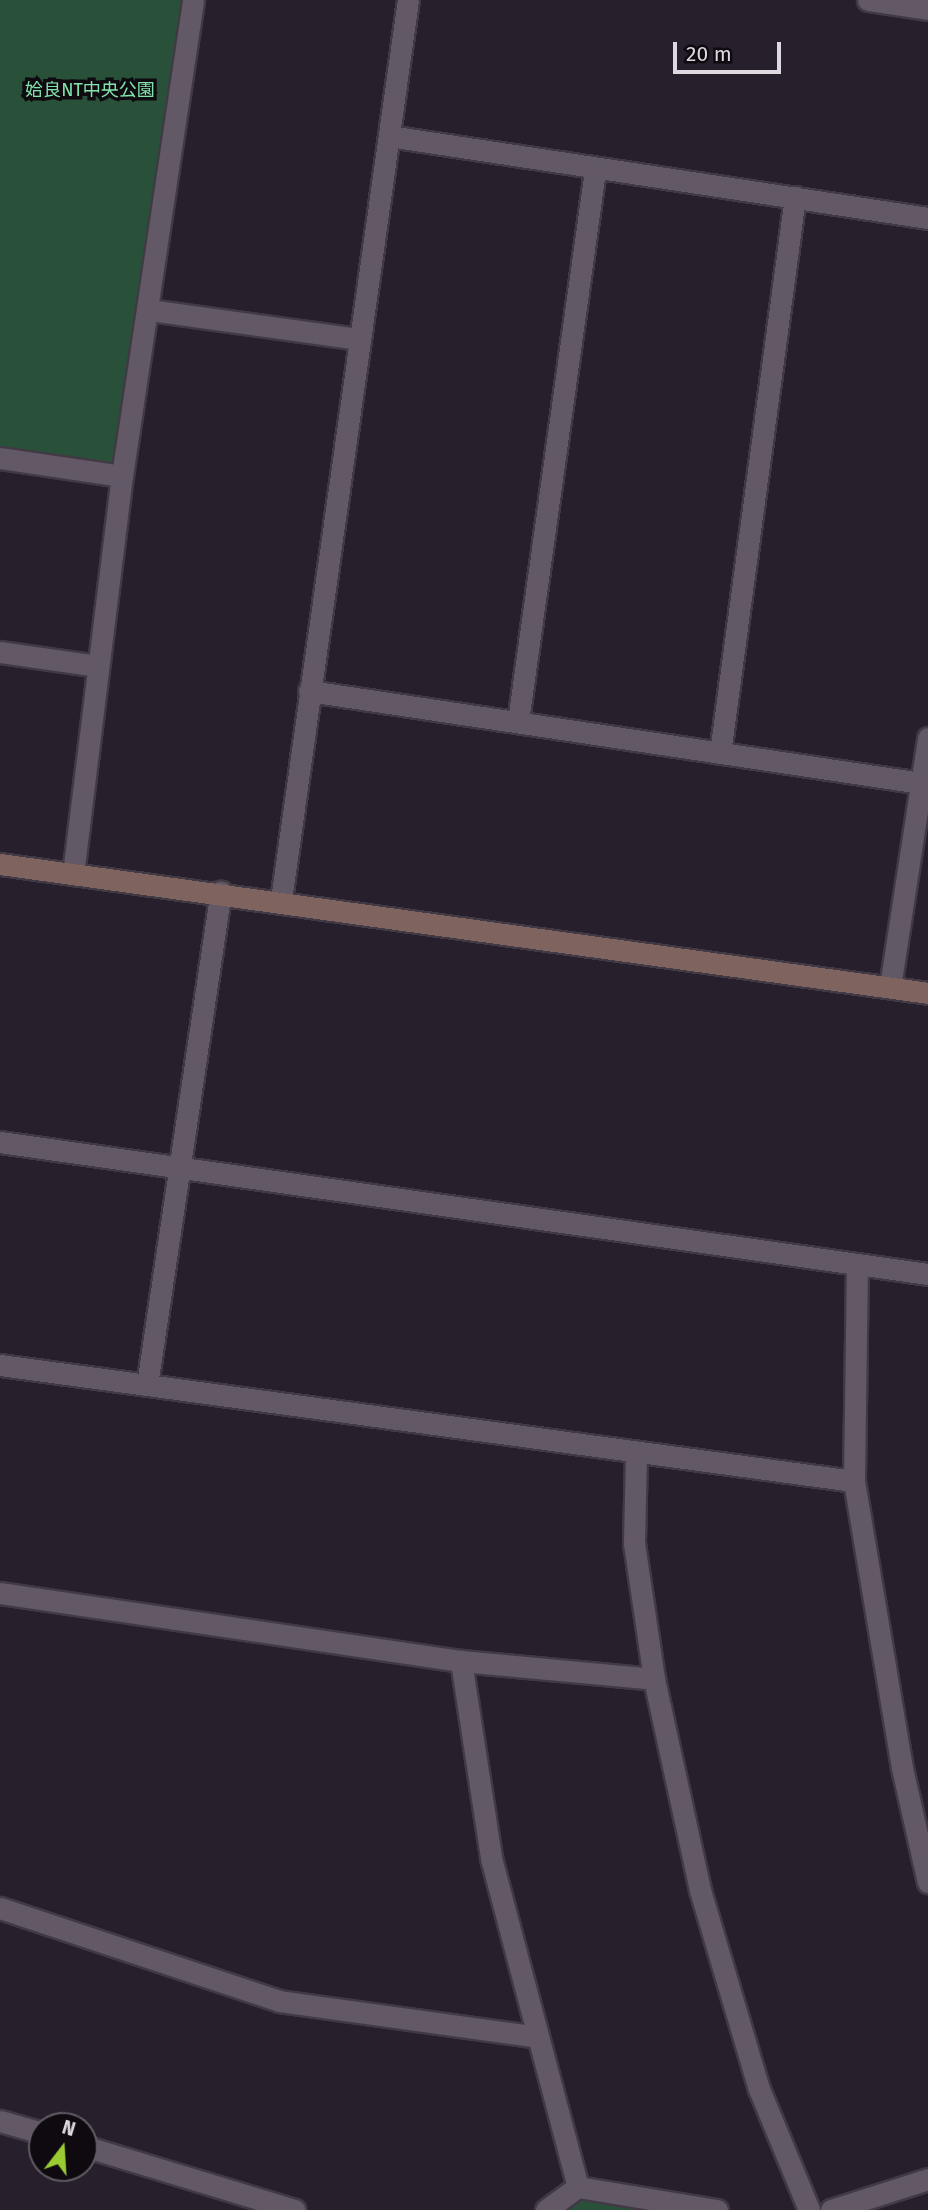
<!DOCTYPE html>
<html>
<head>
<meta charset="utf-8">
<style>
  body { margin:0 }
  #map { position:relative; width:928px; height:2210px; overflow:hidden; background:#271f2b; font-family:"Fira Sans","Noto Sans JP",sans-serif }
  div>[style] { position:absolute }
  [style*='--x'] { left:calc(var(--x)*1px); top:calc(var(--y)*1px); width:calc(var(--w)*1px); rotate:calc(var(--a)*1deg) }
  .green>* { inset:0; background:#29513a }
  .roads { filter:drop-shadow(2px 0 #413a44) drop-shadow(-2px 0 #413a44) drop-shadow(0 2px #413a44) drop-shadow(0 -2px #413a44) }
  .street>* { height:21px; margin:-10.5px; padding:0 10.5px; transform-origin:10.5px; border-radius:10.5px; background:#625866 }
  .secondary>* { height:21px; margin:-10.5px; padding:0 10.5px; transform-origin:10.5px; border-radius:10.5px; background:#7e635f }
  span { translate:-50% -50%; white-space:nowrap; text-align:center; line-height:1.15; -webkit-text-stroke:7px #0e0a10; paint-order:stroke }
  .park-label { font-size:18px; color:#81e2ab }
  .north { position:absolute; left:28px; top:2112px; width:70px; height:70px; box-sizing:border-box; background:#0e0a10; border:2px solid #615c64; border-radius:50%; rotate:17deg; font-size:19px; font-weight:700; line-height:28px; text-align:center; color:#ded8e1 }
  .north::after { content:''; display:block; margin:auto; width:24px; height:32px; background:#9bcb33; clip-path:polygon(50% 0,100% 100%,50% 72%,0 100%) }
  .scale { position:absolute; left:673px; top:42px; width:108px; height:32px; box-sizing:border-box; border:4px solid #ded8e1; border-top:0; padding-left:9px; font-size:21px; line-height:24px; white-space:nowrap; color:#ded8e1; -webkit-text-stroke:5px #0e0a10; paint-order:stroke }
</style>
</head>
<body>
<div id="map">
  <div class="green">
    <div style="clip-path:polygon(0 0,193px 0,122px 476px,0 456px)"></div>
    <div style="clip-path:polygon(578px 2187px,717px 2210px,546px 2210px)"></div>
  </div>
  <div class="roads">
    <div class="street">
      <div style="--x:868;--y:0;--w:61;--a:8.5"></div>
      <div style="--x:389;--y:136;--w:545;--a:8.65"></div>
      <div style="--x:150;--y:310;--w:210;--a:7.9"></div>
      <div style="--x:0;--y:458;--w:123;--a:8.4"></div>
      <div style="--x:0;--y:652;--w:98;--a:8.2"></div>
      <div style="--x:309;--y:691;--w:619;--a:8.55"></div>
      <div style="--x:518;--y:721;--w:556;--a:-82.04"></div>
      <div style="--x:720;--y:753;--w:561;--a:-82.32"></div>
      <div style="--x:73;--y:874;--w:401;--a:-83"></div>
      <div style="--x:122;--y:476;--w:481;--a:-81.5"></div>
      <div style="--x:281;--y:900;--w:909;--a:-81.97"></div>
      <div style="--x:890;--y:987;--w:252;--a:-81.3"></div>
      <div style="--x:0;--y:1142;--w:937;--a:8.1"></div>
      <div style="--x:857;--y:1264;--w:217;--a:90.8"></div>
      <div style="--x:854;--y:1481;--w:291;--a:80.5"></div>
      <div style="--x:902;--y:1768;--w:117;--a:77.2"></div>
      <div style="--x:0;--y:1365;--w:862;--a:7.74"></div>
      <div style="--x:147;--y:1385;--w:499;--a:-81.5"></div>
      <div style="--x:636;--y:1454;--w:89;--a:91.3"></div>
      <div style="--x:634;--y:1543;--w:137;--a:81.6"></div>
      <div style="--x:654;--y:1679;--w:216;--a:77.7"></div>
      <div style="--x:700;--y:1890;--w:208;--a:73.5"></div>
      <div style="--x:759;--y:2089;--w:131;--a:67.5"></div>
      <div style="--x:0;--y:1593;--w:466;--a:8.4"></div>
      <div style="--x:461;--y:1661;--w:194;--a:5.3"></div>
      <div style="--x:461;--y:1661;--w:199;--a:81.3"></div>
      <div style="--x:491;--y:1858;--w:340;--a:75.2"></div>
      <div style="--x:0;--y:1908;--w:294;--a:18.4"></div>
      <div style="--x:279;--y:2001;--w:260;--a:7.9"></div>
      <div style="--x:0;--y:2121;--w:44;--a:15.9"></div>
      <div style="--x:84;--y:2146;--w:220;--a:16.9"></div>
      <div style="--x:546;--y:2210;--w:39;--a:-36"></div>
      <div style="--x:578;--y:2187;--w:141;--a:9.4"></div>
      <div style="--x:831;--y:2210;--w:102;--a:-17.7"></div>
    </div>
    <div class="secondary">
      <div style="--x:0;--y:864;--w:937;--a:7.91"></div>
    </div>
  </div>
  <div class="park-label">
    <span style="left:90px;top:90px">姶良NT中央公園</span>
  </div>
  <div class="north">N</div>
  <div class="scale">20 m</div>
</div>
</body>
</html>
